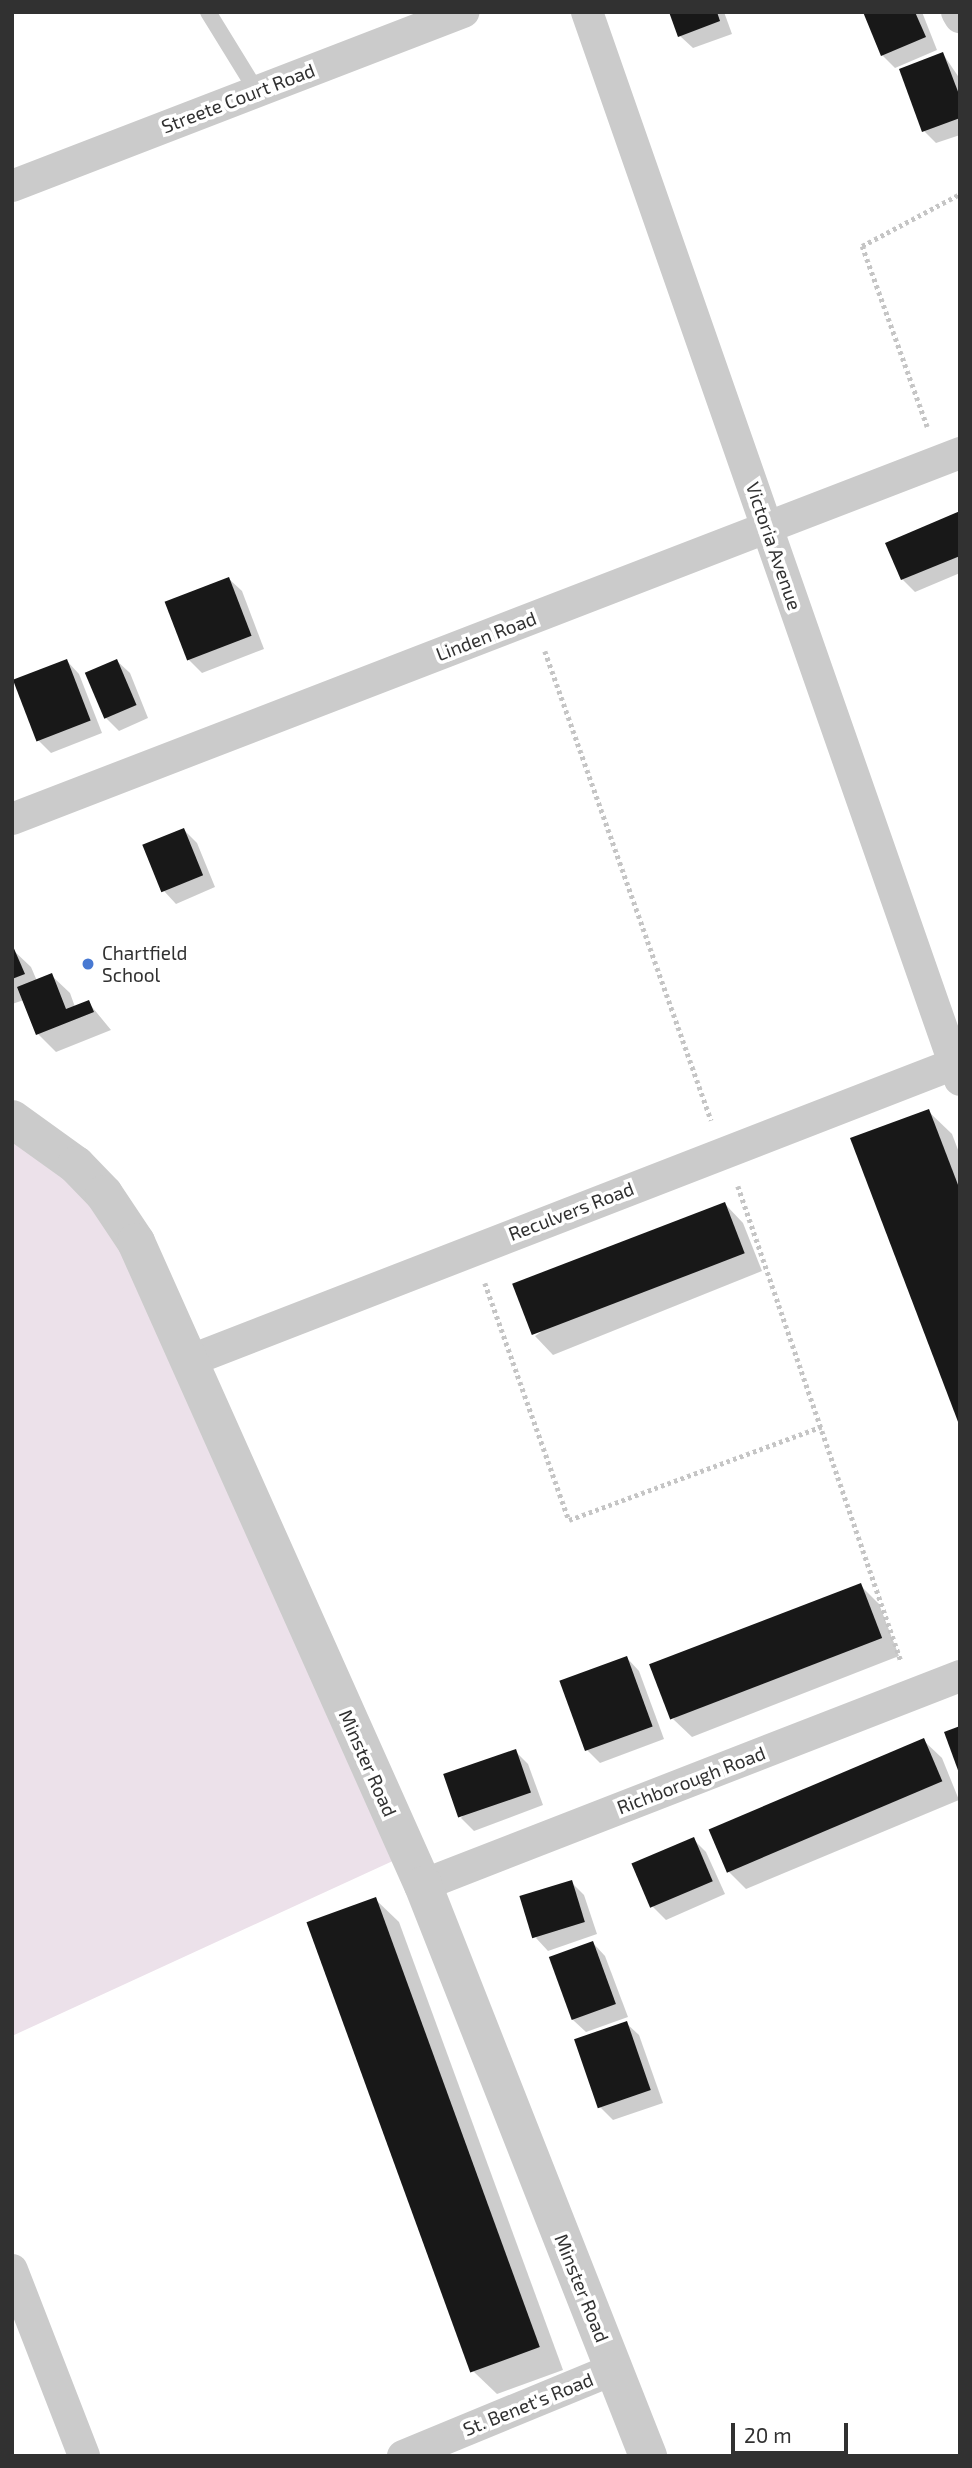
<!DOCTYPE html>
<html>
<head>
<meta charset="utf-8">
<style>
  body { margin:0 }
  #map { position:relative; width:972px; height:2468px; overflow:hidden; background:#fff; font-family:"Exo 2",sans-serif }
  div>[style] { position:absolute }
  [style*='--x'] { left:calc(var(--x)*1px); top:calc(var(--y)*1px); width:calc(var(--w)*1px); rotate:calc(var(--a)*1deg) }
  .green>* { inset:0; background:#ece1ea }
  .shadow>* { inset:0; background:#0003 }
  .building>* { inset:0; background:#181818; transform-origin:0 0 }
  .path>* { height:4.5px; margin-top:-2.25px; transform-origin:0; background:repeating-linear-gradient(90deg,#c5c5c5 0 3.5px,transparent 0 7px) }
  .service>* { height:16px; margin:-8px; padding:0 8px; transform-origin:8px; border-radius:8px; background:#cbcbcb }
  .minor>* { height:32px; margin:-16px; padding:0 16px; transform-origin:16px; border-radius:16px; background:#cbcbcb }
  .tertiary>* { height:38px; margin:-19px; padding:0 19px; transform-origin:19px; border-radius:19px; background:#cbcbcb }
  .dots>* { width:19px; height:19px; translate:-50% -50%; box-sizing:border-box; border:4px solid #fff; border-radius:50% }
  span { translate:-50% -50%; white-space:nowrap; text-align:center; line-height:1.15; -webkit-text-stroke:7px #fff; paint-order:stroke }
  .street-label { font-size:19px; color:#313131 }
  .poi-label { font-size:19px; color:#313131 }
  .left { translate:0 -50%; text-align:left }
  .frame { position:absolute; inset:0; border:14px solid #313131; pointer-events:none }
  .scale { position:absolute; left:731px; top:2423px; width:117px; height:32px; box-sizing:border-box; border:4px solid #313131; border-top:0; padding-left:9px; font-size:21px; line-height:24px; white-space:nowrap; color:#313131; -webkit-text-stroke:5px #fff; paint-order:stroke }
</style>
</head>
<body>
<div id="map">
  <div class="green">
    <div style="clip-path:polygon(12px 1119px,104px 1194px,408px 1854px,12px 2036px)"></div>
  </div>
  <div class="shadow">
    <div style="clip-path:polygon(671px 12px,724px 12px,732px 34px,693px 48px,680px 36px)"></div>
    <div style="clip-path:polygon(865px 12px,922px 12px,937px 50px,895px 68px,882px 55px)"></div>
    <div style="clip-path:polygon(943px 54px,960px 79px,960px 135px,936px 143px,924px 131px)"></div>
    <div style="clip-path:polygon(960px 513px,960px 573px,915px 592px,902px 579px)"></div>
    <div style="clip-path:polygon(229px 579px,242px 591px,264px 649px,202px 673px,189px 660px,167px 602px)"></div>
    <div style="clip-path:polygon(67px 661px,79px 674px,102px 733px,51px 753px,38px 740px)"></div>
    <div style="clip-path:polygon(117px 661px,130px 673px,148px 718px,119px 731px,106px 718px)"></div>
    <div style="clip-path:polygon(184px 830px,197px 843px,215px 887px,176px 904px,164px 891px)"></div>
    <div style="clip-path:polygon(12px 949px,31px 967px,37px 981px,51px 975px,70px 993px,75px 1007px,88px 1002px,111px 1030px,56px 1052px,38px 1034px,24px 1000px,12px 1004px)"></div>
    <div style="clip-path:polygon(928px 1111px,952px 1134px,960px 1155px,960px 1423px)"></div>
    <div style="clip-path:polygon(725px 1204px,743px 1223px,762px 1271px,553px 1355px,535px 1336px)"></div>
    <div style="clip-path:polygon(860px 1585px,879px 1604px,899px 1656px,692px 1737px,673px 1719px)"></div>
    <div style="clip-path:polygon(627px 1658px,639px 1671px,664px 1739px,600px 1763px,587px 1750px)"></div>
    <div style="clip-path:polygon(923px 1740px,942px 1758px,959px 1800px,746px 1889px,728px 1871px)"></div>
    <div style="clip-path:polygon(515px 1751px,528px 1764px,543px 1805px,474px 1831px,461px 1818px)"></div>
    <div style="clip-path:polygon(693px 1839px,706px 1852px,725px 1894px,666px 1920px,653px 1907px)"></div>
    <div style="clip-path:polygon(571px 1882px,584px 1895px,597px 1934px,548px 1951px,536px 1938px)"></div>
    <div style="clip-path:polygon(375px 1899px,399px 1922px,563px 2370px,497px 2394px,473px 2371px)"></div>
    <div style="clip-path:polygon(593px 1943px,605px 1956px,628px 2017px,586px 2032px,573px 2020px)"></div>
    <div style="clip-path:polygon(626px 2023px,639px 2035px,663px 2103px,613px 2120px,600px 2107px)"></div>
  </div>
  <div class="building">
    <div style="clip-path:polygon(669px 12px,717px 12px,720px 21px,678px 37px)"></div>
    <div style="clip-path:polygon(863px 12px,915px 12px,926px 37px,881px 56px)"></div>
    <div style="clip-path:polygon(943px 52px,960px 97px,960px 118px,922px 132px,899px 69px)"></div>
    <div style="clip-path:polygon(960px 511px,960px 556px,901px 580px,885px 543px)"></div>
    <div style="left:229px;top:577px;width:63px;height:69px;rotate:69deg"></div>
    <div style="left:67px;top:659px;width:66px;height:58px;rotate:69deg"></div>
    <div style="left:117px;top:659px;width:50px;height:35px;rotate:67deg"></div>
    <div style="left:184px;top:828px;width:51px;height:45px;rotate:68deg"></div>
    <div style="clip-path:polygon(12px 944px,25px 974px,12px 979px)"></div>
    <div style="clip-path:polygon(52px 973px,66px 1009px,89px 1000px,94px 1012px,36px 1035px,17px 987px)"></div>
    <div style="clip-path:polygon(929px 1109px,960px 1190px,960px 1427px,850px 1138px)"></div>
    <div style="left:725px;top:1202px;width:55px;height:228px;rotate:69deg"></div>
    <div style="left:861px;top:1583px;width:59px;height:227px;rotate:69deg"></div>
    <div style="left:627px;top:1656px;width:75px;height:72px;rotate:70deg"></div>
    <div style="clip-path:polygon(960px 1726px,960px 1773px,959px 1773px,944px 1732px)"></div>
    <div style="left:924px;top:1738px;width:47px;height:234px;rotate:67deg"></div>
    <div style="left:516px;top:1749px;width:46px;height:77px;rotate:71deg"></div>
    <div style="left:694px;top:1837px;width:48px;height:68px;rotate:67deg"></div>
    <div style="left:572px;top:1880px;width:44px;height:55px;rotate:73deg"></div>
    <div style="left:376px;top:1897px;width:479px;height:74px;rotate:70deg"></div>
    <div style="left:593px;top:1941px;width:67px;height:47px;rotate:70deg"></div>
    <div style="left:627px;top:2021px;width:73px;height:56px;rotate:71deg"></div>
  </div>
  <div class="path">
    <div style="--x:927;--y:427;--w:192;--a:-109.8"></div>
    <div style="--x:862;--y:246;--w:111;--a:-28"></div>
    <div style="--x:545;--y:651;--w:498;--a:70.5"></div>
    <div style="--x:738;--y:1186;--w:502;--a:71.06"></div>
    <div style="--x:485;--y:1283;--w:251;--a:70.5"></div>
    <div style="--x:569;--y:1520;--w:269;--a:-20.3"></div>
  </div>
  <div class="service">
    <div style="--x:208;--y:12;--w:92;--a:58.4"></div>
  </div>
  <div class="minor">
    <div style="--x:587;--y:12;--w:1131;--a:70.75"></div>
    <div style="--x:957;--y:12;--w:6;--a:59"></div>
    <div style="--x:12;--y:186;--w:484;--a:-21.1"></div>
    <div style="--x:12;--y:819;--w:1016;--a:-21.11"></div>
    <div style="--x:189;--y:1361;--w:821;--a:-21.22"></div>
    <div style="--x:423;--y:1885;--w:576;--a:-21.27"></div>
    <div style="--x:12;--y:2270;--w:199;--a:68.8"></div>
    <div style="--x:403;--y:2456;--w:228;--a:-22.4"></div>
  </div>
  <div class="tertiary">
    <div style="--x:12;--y:1119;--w:79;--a:35.7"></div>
    <div style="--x:76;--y:1165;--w:40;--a:46"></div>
    <div style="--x:104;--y:1194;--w:58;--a:56.3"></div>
    <div style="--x:136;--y:1242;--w:704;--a:65.95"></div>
    <div style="--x:423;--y:1885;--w:614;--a:68.49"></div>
  </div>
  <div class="dots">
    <div style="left:88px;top:964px;background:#4879d2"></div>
  </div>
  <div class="street-label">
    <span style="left:238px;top:98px;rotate:-21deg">Streete Court Road</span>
    <span style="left:774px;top:546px;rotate:71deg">Victoria Avenue</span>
    <span style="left:486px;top:636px;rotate:-21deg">Linden Road</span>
    <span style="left:571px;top:1211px;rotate:-21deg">Reculvers Road</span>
    <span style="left:368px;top:1763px;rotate:66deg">Minster Road</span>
    <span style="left:691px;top:1780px;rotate:-21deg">Richborough Road</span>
    <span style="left:582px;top:2288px;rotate:68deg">Minster Road</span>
    <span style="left:528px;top:2404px;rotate:-22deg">St. Benet's Road</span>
  </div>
  <div class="poi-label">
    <span class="left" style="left:102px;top:964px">Chartfield<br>School</span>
  </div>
  <div class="frame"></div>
  <div class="scale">20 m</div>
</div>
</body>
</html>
